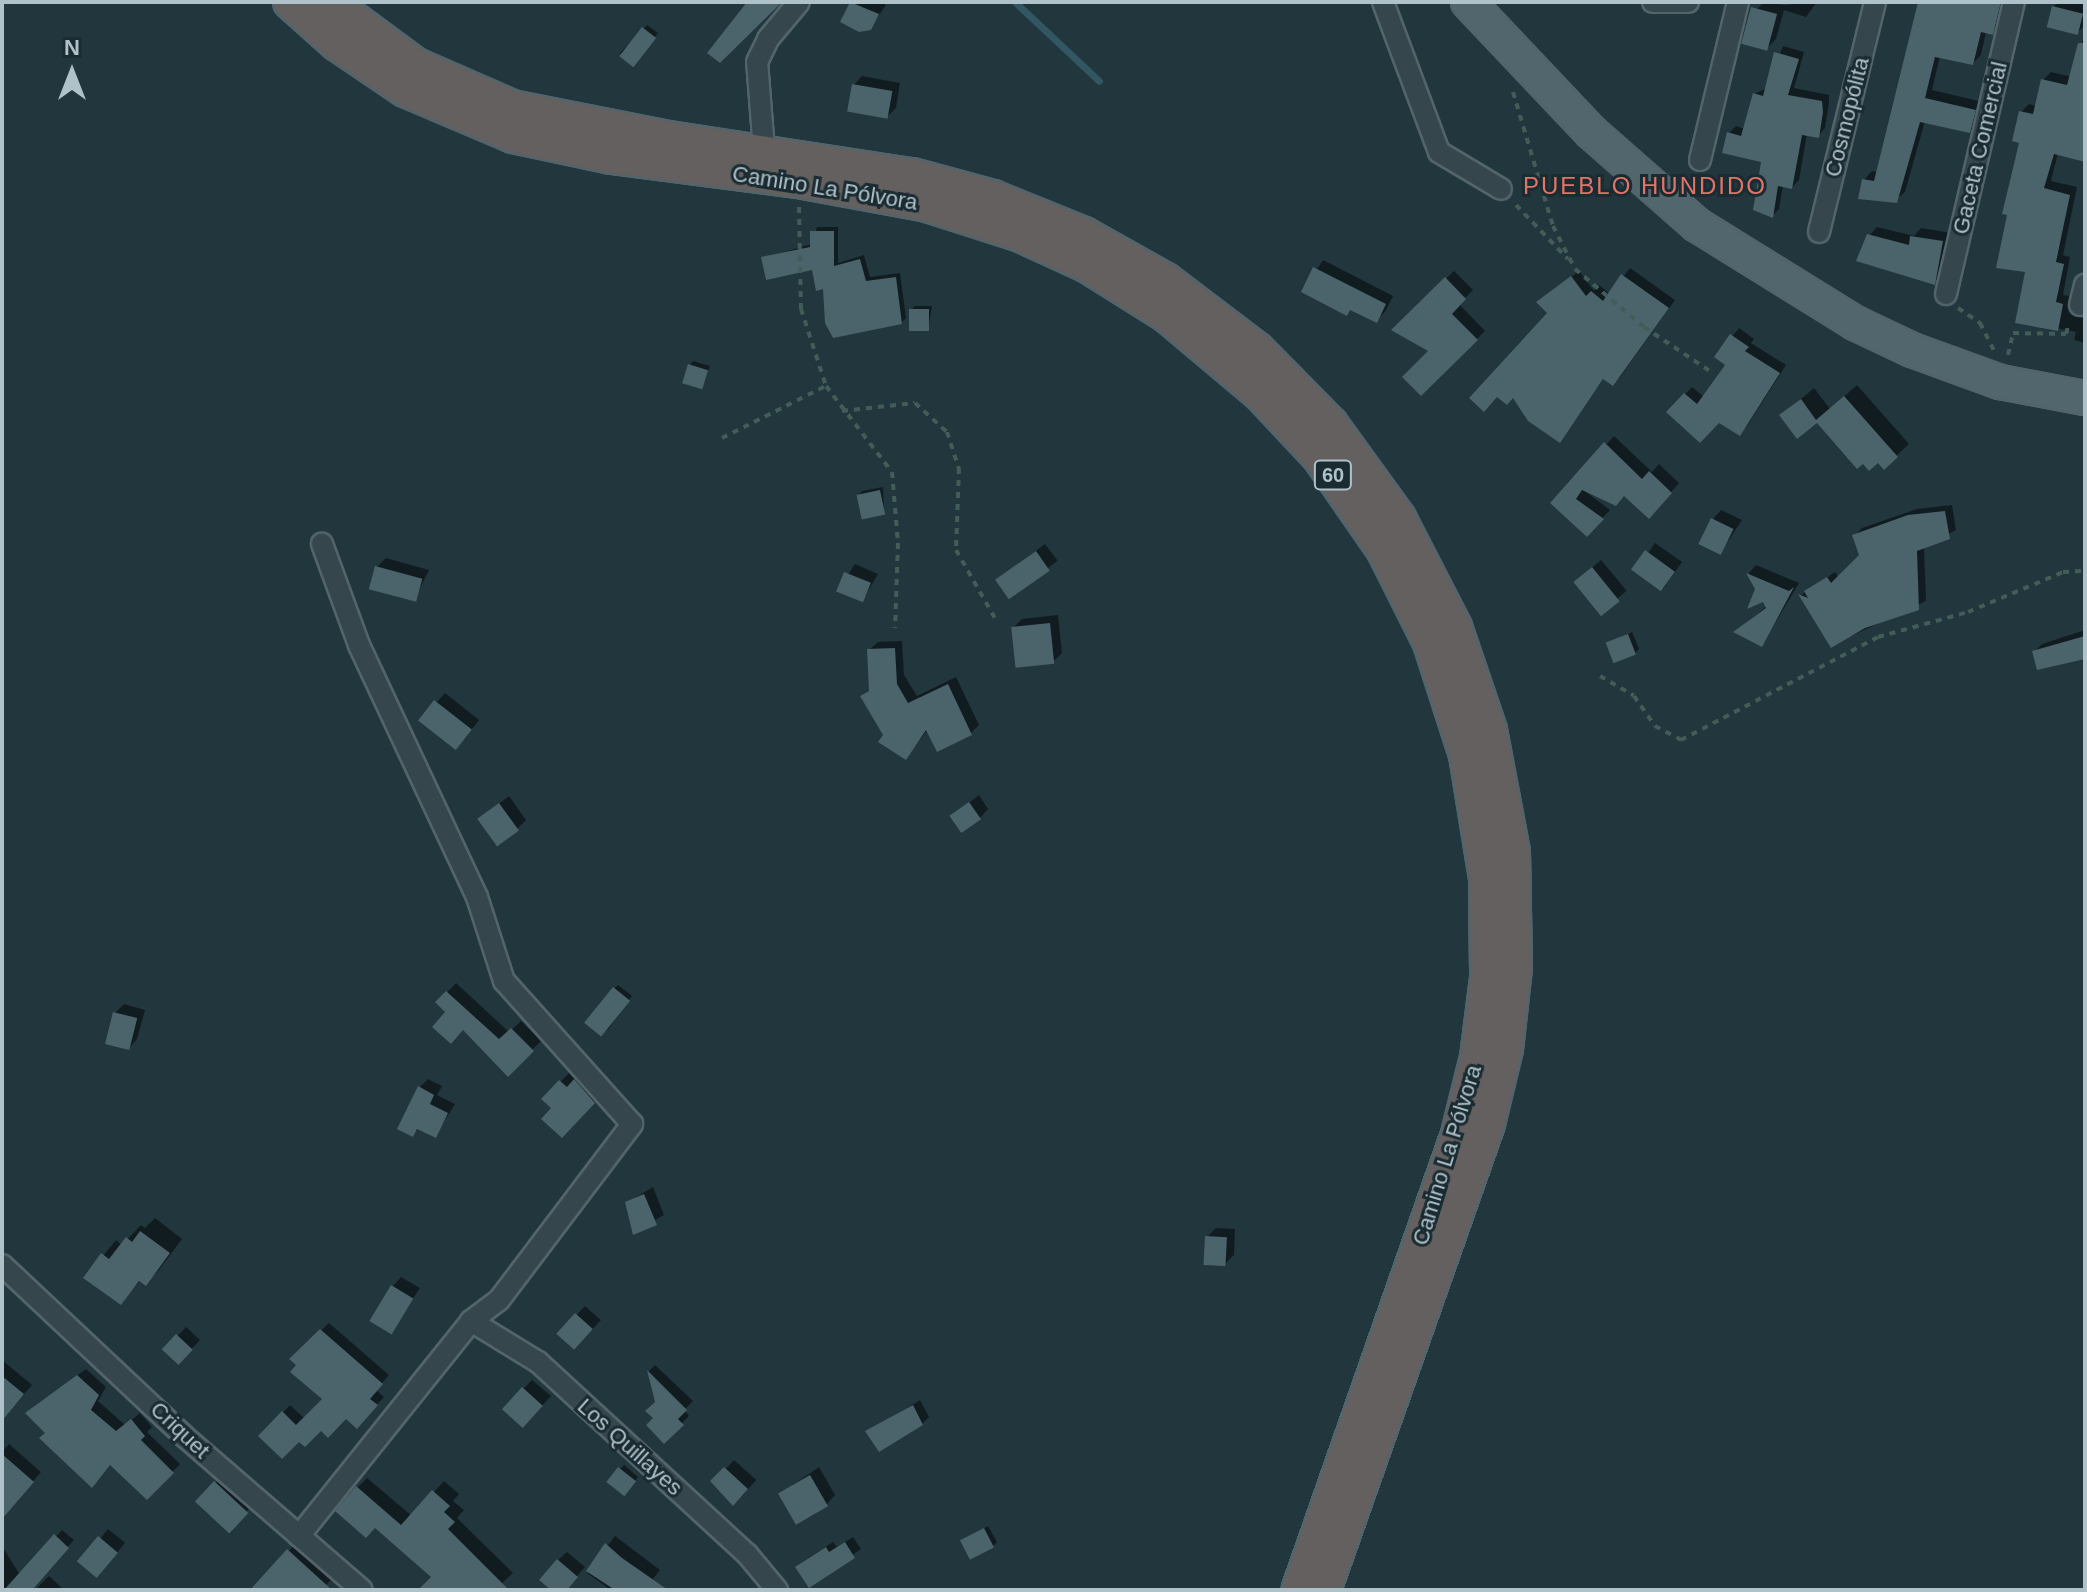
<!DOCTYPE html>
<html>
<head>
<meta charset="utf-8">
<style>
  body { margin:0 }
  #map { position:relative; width:2087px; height:1592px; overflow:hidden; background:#21363d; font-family:Arial,sans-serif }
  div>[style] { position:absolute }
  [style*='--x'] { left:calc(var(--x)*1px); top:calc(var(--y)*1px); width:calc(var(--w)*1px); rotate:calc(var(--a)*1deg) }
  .shadow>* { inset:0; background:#0007; transform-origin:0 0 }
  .stream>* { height:7px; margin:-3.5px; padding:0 3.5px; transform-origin:3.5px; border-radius:3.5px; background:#315763 }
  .building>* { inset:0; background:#4b646b; transform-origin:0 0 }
  .path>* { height:4px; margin-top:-2px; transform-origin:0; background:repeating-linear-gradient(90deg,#425c57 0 6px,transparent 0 12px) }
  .roads { filter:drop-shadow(2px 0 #53646b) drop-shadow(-2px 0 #53646b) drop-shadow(0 2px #53646b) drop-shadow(0 -2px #53646b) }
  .minor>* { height:20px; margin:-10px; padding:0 10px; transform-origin:10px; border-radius:10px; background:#35474d }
  .primary>* { height:32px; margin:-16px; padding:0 16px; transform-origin:16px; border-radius:16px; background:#52666d }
  .trunk>* { height:32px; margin:-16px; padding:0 16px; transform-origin:16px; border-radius:16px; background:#63605f }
  span { translate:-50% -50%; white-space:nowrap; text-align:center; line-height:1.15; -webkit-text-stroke:6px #1a2b32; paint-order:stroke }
  .shield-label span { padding:2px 6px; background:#1a2b32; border:2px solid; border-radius:6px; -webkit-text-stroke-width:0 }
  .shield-label { font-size:20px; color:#b0c2c9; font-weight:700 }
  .street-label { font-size:22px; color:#b0c2c9 }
  .neighbourhood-label { font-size:24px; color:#e07468; letter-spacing:2px }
  .frame { position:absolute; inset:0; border:4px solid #b0c2c9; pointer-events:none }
  .north { position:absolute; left:32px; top:32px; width:80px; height:80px; -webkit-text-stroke:6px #1a2b32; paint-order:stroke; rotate:0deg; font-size:22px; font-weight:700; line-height:32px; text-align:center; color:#b0c2c9 }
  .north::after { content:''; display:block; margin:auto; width:28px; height:36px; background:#b0c2c9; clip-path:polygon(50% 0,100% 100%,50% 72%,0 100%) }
</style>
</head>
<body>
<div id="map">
  <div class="shadow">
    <div style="clip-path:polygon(750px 2px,781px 2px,720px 61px)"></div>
    <div style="clip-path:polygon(852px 2px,880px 2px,886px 5px,870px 28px,843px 22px)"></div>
    <div style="clip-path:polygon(1764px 2px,1784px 5px,1817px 2px,1806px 17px,1784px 10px,1776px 39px,1767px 48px,1757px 9px)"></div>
    <div style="clip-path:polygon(1920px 2px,2007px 2px,2001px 24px,1986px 32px,1981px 55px,1973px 63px,1940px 56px,1932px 90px,1983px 102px,1978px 122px,1970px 131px,1925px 121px,1905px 192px,1896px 200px,1864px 180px,1872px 171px,1879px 173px)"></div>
    <div style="clip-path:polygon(2059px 2px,2085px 4px,2085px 25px,2078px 32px,2053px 7px)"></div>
    <div style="clip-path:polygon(647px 25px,658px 33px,632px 64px,620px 53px)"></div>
    <div style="clip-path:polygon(2085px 32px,2085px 160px,2058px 153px,2051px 181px,2077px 187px,2063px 255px,2070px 257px,2063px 295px,2075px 297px,2085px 310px,2085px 343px,2074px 340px,2076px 332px,2018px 321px,2027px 270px,2021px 112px,2029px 104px,2037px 106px,2043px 80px,2051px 72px,2072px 77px)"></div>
    <div style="clip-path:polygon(1783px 46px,1804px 52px,1794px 88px,1829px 95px,1829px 103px,1825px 128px,1818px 136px,1807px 134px,1799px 180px,1792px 187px,1783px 185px,1779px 209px,1772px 216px,1763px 161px,1729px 133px,1736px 126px,1745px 129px,1754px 94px,1767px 88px)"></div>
    <div style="clip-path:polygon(862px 76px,900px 83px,896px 108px,887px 117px,854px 85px)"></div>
    <div style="clip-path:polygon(817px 227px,838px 227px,838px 263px,864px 255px,870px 277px,900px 273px,906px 318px,901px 323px,824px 287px,813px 267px,764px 258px,812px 244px)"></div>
    <div style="clip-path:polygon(1877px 227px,1914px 236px,1921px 228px,1951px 233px,1943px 274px,1934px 282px,1869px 236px)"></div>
    <div style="clip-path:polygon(1323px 260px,1393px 296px,1385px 312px,1377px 320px,1303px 291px)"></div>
    <div style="clip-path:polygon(1630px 268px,1675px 300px,1620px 377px,1613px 384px,1604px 378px,1560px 440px,1546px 296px,1579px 271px,1594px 291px,1599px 285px,1610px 294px)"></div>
    <div style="clip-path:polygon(1454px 271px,1473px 290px,1459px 304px,1485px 331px,1421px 394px,1431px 350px,1394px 329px)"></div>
    <div style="clip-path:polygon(915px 306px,932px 306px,928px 330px,911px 310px)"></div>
    <div style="clip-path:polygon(1739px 328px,1754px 339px,1751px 343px,1786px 365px,1747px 426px,1739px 433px,1719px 420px,1669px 412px,1692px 387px,1704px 397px,1728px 364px,1716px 356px)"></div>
    <div style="clip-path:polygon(693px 361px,710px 366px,702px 386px,690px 365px)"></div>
    <div style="clip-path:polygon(1857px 385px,1909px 444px,1896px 456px,1818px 421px,1782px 415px,1814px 388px,1830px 409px)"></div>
    <div style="clip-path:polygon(1614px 436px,1652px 472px,1659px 464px,1679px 483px,1657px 508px,1625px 494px,1586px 492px,1610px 510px,1587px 534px,1553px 503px)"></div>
    <div style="clip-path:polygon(883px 487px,884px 513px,859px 495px,862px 491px)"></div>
    <div style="clip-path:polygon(1952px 505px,1956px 530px,1924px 547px,1926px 601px,1832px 645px,1801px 595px,1835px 572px,1839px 578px,1861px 556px,1855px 535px,1862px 528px,1917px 509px)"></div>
    <div style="clip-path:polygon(1721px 510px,1742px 520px,1721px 552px,1713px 519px)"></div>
    <div style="left:1655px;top:543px;width:33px;height:33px;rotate:35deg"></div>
    <div style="left:1045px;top:544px;width:21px;height:59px;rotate:53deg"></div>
    <div style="clip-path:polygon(386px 558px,429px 570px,414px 600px,377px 567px)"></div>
    <div style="left:1601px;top:560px;width:40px;height:33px;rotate:50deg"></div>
    <div style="clip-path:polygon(855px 564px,878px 574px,862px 601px,838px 590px)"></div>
    <div style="clip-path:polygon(1756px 565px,1799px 583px,1762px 645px,1736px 631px,1767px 606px,1749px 573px)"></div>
    <div style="clip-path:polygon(1058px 615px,1062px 653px,1053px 662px,1013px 628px,1022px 619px)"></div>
    <div style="clip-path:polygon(2085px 630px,2085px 658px,2039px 668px,2035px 651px,2042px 644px)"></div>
    <div style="clip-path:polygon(1632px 632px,1639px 649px,1635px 653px,1609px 644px)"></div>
    <div style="clip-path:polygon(902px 641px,904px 675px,917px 696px,956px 677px,979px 725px,971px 733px,928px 729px,906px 758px,885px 735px,863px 697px,871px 688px,869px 650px,878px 642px)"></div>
    <div style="clip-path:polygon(445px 693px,479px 720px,465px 738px,421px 720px)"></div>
    <div style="clip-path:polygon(979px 795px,988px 809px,980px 818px,951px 817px)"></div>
    <div style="clip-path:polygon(509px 796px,526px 820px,517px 829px,480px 818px)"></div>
    <div style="clip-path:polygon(456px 983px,509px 1032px,521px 1021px,541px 1041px,508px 1074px,438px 1002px)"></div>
    <div style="clip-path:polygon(618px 985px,632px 996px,607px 1031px,614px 989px)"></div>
    <div style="clip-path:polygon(124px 1004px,145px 1010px,137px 1039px,129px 1048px,115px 1013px)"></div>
    <div style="clip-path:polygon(584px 1072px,603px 1093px,562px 1135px,554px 1108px,544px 1099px,569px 1073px,577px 1080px)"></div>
    <div style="clip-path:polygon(428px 1079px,442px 1086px,437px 1095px,455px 1104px,435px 1136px,419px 1128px,413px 1134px,419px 1088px)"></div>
    <div style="clip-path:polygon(653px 1187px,664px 1215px,634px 1232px,628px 1202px)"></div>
    <div style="clip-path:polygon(155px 1218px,182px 1239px,159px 1270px,146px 1283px,141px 1280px,120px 1303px,86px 1277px,116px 1240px,122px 1245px,141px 1225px,145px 1228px)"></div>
    <div style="clip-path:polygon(1216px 1228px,1235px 1229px,1234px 1255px,1225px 1264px,1207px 1237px)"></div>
    <div style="clip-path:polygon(401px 1277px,420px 1288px,391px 1331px,393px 1286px)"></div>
    <div style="clip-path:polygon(585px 1306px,601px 1320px,583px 1339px,559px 1334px)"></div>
    <div style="clip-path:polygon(329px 1323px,389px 1375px,376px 1390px,384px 1397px,364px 1419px,346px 1417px,299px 1439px,261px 1436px,290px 1405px,305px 1419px,325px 1399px,292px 1359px)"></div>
    <div style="left:186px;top:1327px;width:19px;height:31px;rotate:43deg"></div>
    <div style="clip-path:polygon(2px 1360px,32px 1385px,16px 1403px,2px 1408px)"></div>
    <div style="clip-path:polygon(655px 1365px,693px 1401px,684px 1410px,689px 1416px,664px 1441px,649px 1371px)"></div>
    <div style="clip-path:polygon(86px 1369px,106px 1387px,98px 1401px,125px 1425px,140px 1413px,152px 1427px,147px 1432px,180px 1464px,147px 1498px,111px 1463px,48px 1433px,35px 1406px)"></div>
    <div style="clip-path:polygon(532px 1380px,551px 1396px,532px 1417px,523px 1389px)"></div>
    <div style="clip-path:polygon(920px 1400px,929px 1417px,922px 1424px,868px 1432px)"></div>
    <div style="clip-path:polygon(9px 1444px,41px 1472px,18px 1499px,2px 1501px,2px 1452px)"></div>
    <div style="left:734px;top:1460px;width:30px;height:30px;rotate:42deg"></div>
    <div style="clip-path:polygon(624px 1465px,638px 1477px,627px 1490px,609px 1482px)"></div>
    <div style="clip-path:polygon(819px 1467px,835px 1495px,827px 1504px,781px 1493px)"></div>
    <div style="left:224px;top:1474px;width:42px;height:38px;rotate:43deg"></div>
    <div style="clip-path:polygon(367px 1478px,412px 1516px,444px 1481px,459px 1494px,453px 1501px,464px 1510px,457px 1518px,513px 1573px,495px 1590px,425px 1590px,434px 1577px,357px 1488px)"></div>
    <div style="clip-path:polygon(988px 1526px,997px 1542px,993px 1546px,966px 1538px)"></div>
    <div style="left:108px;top:1529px;width:22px;height:43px;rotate:39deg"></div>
    <div style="clip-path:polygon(62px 1530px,74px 1540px,35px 1582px,2px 1590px,2px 1546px,20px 1575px)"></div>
    <div style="clip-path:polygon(615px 1536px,660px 1570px,644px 1590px,611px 1590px,587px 1573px)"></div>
    <div style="clip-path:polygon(853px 1537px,861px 1549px,809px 1585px,804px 1561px,833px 1542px,837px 1547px)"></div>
    <div style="clip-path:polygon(298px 1541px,336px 1575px,325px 1586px,329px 1590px,253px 1590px)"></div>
    <div style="clip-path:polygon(567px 1552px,585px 1567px,565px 1590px,554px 1590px,558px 1560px)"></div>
    <div style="clip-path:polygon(49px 1576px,64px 1590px,35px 1590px)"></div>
  </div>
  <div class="stream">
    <div style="--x:1015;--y:2;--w:115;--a:43.2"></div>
  </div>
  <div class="building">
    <div style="clip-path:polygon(747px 2px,782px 2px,720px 63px,707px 53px)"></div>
    <div style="clip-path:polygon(850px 2px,879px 14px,871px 30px,859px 32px,840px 22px)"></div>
    <div style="clip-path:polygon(1918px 2px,2001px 2px,1993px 35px,1981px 32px,1973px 65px,1935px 57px,1925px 98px,1976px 110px,1970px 133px,1920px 122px,1897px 203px,1858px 199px,1862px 179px,1874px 181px)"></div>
    <div style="left:2052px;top:6px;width:32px;height:22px;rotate:14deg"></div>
    <div style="left:1751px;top:7px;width:27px;height:38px;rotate:15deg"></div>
    <div style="left:642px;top:27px;width:18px;height:37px;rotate:38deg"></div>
    <div style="clip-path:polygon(2078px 43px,2085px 43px,2085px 162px,2054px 154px,2044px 188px,2070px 195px,2056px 262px,2064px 264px,2056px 302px,2063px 304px,2058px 331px,2015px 323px,2025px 272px,1996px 268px,2007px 215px,2002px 214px,2019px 143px,2012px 141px,2019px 111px,2033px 114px,2041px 79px,2067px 85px)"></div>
    <div style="clip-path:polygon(1774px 52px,1799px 59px,1788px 95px,1822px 101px,1823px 112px,1819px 138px,1802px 135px,1792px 189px,1778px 186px,1773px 218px,1753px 210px,1761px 162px,1722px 153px,1727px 132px,1741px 136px,1753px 93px,1763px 96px)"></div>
    <div style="left:852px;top:84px;width:41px;height:28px;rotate:10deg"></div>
    <div style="clip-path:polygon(810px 231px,834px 231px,834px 266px,860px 259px,866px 281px,896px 277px,902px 324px,833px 338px,825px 323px,823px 289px,816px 291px,812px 270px,766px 280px,761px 257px,810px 247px)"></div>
    <div style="clip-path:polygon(1867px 234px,1909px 245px,1910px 236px,1943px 241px,1935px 285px,1856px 261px)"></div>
    <div style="clip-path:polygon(1313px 267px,1386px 304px,1377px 323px,1350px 310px,1347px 316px,1301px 292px)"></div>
    <div style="clip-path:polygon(1621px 274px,1669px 308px,1613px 386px,1603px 379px,1560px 443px,1528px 421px,1513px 398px,1507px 405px,1497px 397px,1484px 412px,1469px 398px,1547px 313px,1536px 302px,1571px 276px,1586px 296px,1591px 291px,1603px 301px)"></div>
    <div style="clip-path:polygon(1445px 277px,1466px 299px,1452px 314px,1478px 340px,1421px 396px,1402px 377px,1428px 351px,1391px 330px)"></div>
    <div style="left:909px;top:309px;width:20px;height:22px"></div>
    <div style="clip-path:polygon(1730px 334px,1749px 347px,1745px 351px,1780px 373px,1740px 436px,1719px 423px,1700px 443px,1666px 412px,1684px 393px,1697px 404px,1725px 365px,1714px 357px)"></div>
    <div style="left:688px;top:364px;width:21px;height:20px;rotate:17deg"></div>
    <div style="clip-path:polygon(1844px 396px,1898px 457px,1884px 470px,1878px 463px,1869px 471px,1863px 464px,1857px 469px,1817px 423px,1797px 439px,1779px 415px,1801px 399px,1816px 420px)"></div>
    <div style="clip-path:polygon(1604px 442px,1642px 479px,1649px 471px,1672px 493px,1649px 519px,1624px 496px,1616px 506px,1582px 490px,1576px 499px,1604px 519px,1587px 537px,1550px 503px)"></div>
    <div style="left:880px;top:490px;width:25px;height:24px;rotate:78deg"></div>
    <div style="clip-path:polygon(1945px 511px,1950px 539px,1917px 551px,1919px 610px,1865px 628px,1831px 648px,1798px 594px,1808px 598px,1804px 591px,1827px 577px,1831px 583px,1859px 555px,1852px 535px,1908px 515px)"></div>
    <div style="left:1711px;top:518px;width:25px;height:29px;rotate:26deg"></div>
    <div style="left:1645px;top:550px;width:37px;height:24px;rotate:36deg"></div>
    <div style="left:1036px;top:551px;width:24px;height:50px;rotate:55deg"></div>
    <div style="left:375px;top:566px;width:49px;height:24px;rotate:15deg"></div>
    <div style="left:1592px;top:567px;width:44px;height:24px;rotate:51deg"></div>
    <div style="left:844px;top:572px;width:29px;height:21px;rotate:22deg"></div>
    <div style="clip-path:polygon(1746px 573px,1789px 591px,1794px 587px,1762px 647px,1733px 632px,1766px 608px,1763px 602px,1747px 609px,1755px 589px)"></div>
    <div style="left:1050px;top:623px;width:41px;height:39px;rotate:84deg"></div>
    <div style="left:1628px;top:634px;width:22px;height:24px;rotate:69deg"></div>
    <div style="clip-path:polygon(2085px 636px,2085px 659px,2037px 670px,2032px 651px)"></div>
    <div style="clip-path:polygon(895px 648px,897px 684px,908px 703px,948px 684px,972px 735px,937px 752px,926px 730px,906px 760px,878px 742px,883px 735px,860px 696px,869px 691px,867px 649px)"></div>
    <div style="left:434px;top:700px;width:48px;height:26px;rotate:38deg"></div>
    <div style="left:969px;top:802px;width:21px;height:24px;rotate:55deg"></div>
    <div style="left:499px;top:803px;width:34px;height:27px;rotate:54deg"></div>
    <div style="left:613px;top:987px;width:22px;height:46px;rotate:39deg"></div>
    <div style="clip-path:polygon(446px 991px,499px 1039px,511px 1028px,534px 1051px,508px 1077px,463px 1030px,451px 1044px,432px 1027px,445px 1012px,435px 1002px)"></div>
    <div style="left:113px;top:1012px;width:25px;height:33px;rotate:14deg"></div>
    <div style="clip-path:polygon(574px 1079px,595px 1103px,562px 1138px,541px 1119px,551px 1108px,541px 1099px,559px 1080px,567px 1087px)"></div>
    <div style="clip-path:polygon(418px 1086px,434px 1095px,430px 1104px,448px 1113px,436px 1138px,417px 1129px,413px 1137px,397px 1129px)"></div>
    <div style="clip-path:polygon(644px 1194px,657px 1225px,633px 1235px,625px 1202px)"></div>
    <div style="clip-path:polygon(140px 1231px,170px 1253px,146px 1286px,139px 1281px,121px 1305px,83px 1278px,101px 1253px,109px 1259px,126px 1237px,132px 1242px)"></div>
    <div style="left:1205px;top:1236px;width:22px;height:29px;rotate:3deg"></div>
    <div style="left:391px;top:1285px;width:26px;height:42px;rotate:31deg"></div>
    <div style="left:575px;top:1313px;width:24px;height:28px;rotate:42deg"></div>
    <div style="clip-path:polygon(320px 1329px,383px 1384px,370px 1399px,378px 1405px,357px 1429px,346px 1419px,328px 1438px,321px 1431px,305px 1447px,299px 1442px,282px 1459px,258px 1436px,282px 1411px,296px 1425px,322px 1399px,290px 1372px,296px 1365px,289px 1359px)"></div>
    <div style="left:176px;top:1334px;width:23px;height:21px;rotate:43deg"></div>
    <div style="clip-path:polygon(647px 1370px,687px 1410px,678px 1419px,684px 1425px,664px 1444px,646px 1425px,653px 1418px,645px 1411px,655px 1402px)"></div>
    <div style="clip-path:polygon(77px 1375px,99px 1395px,91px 1410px,116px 1431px,131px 1419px,145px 1436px,141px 1440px,174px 1473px,147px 1500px,110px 1465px,92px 1488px,39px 1438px,45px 1433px,25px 1413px)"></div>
    <div style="clip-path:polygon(2px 1376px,24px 1394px,2px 1421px)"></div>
    <div style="left:522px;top:1387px;width:28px;height:30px;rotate:42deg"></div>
    <div style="clip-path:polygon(913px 1405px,923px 1425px,879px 1452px,865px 1431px)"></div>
    <div style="clip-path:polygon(2px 1454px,34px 1482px,2px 1519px)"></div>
    <div style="left:618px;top:1467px;width:23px;height:19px;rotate:38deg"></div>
    <div style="clip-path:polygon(724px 1467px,748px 1489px,733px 1506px,710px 1481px)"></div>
    <div style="left:810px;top:1475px;width:36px;height:37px;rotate:60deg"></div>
    <div style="left:214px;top:1481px;width:47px;height:28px;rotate:43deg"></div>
    <div style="clip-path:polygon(356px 1486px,401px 1525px,432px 1490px,450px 1506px,444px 1512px,455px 1522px,448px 1529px,509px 1590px,418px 1590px,431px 1577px,375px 1528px,366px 1538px,335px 1511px)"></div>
    <div style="left:984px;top:1528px;width:22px;height:27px;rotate:63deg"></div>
    <div style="clip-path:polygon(54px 1534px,69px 1548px,41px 1580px,32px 1590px,4px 1590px)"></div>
    <div style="left:98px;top:1536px;width:26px;height:33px;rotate:40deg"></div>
    <div style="clip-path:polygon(845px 1542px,855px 1558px,809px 1588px,795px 1567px,826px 1547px,829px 1552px)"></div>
    <div style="clip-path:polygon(605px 1543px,622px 1558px,668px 1590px,615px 1590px,586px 1571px)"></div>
    <div style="clip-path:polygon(287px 1549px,332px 1590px,250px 1590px)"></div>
    <div style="clip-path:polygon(557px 1559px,578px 1577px,567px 1590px,551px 1590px,539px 1580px)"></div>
  </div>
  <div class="path">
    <div style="--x:1513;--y:92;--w:140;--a:73.4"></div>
    <div style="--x:1553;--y:226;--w:48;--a:62.9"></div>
    <div style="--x:1575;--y:269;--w:90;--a:40"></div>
    <div style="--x:1644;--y:327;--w:79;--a:33.7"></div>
    <div style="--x:1516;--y:205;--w:75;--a:46.1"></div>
    <div style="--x:799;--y:207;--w:102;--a:88.9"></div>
    <div style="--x:801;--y:309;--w:81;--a:72"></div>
    <div style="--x:826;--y:386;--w:108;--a:52.5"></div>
    <div style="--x:892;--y:472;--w:71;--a:85.2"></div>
    <div style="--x:898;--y:543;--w:85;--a:92"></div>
    <div style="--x:1958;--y:308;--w:27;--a:34"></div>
    <div style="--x:1980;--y:323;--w:33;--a:63"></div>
    <div style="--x:2008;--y:355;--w:23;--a:-77"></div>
    <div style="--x:2013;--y:333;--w:53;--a:1.1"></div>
    <div style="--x:2066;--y:334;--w:11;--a:-75"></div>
    <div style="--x:842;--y:411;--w:73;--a:-6.3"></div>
    <div style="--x:915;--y:403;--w:43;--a:42.2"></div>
    <div style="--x:947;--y:432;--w:38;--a:72"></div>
    <div style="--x:959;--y:468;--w:82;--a:92.1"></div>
    <div style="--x:956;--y:550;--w:81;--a:60.3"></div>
    <div style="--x:722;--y:438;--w:116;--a:-26.6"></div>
    <div style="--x:1600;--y:676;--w:39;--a:30"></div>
    <div style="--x:1634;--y:696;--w:37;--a:55"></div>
    <div style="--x:1655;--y:726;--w:30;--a:28"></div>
    <div style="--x:1681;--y:740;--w:222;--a:-27.6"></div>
    <div style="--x:1878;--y:637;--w:93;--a:-15.5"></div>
    <div style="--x:1968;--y:612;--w:103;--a:-22.8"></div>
    <div style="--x:2063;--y:572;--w:22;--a:-3"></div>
  </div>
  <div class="roads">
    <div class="minor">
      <div style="--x:1383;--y:2;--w:160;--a:69.5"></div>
      <div style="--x:1439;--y:152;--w:72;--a:30.8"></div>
      <div style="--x:1653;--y:2;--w:35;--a:0"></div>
      <div style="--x:764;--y:150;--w:88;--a:-94.5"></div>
      <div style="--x:757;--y:62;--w:25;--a:-64"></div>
      <div style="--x:768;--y:39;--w:48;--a:-50"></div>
      <div style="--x:1700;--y:160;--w:163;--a:-76.5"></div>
      <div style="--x:1819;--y:232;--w:237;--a:-76.3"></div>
      <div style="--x:1946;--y:294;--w:300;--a:-76.9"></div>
      <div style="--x:2080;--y:305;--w:21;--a:-76"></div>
      <div style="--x:2;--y:1265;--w:250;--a:43.2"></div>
      <div style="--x:184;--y:1436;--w:235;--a:40.9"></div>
      <div style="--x:471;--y:1321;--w:79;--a:31.5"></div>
      <div style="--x:538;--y:1362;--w:284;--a:42.6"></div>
      <div style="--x:747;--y:1554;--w:47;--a:50.2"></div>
      <div style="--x:299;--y:1536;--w:275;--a:-51.3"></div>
      <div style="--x:471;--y:1321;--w:35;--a:-37"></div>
      <div style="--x:499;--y:1300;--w:221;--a:-52.9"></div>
      <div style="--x:632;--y:1124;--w:192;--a:-131.8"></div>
      <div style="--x:504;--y:981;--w:88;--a:-107.8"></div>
      <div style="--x:477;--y:897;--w:278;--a:-115.1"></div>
      <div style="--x:359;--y:645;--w:108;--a:-110.1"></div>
    </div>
    <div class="primary">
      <div style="--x:1468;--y:2;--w:179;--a:46.6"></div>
      <div style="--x:1591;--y:132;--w:141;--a:41.3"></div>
      <div style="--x:1697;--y:225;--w:186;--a:31.8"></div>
      <div style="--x:1855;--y:323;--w:63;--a:25.3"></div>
      <div style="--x:1912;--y:350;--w:94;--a:20"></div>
      <div style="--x:2000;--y:382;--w:86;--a:10.7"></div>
    </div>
    <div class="trunk">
      <div style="--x:290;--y:2;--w:63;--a:41.8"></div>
      <div style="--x:337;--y:44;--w:82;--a:34.1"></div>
      <div style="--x:405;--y:90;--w:117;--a:23.1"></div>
      <div style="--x:513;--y:136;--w:100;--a:12.1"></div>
      <div style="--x:611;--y:157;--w:189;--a:7.3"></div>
      <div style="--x:798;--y:181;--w:131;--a:10.5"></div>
      <div style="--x:927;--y:205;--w:96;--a:17.7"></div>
      <div style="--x:1018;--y:234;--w:75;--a:24.5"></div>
      <div style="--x:1086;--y:265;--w:94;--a:32"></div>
      <div style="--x:1166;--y:315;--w:124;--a:40.1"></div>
      <div style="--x:1261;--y:395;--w:85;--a:46.9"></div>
      <div style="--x:1319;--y:457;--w:114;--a:55.3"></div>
      <div style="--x:1384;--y:551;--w:103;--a:63.4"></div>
      <div style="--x:1430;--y:643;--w:118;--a:72.2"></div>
      <div style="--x:1466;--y:755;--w:125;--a:80.8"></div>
      <div style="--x:1486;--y:878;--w:100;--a:89.4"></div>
      <div style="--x:1487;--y:978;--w:80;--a:97.2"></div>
      <div style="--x:1477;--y:1057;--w:79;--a:103.9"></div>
      <div style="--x:1458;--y:1134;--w:483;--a:109.3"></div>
      <div style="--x:331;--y:2;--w:106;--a:36.5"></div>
      <div style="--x:416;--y:65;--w:105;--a:23.6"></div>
      <div style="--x:512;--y:107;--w:160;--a:11.2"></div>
      <div style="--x:669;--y:138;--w:246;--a:8.7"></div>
      <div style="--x:912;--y:175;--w:84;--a:15.2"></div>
      <div style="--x:993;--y:197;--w:98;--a:22.1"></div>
      <div style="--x:1084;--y:234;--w:94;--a:29.3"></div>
      <div style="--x:1166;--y:280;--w:114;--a:37.2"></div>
      <div style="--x:1257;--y:349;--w:105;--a:45.4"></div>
      <div style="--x:1331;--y:424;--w:116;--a:54.1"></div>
      <div style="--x:1399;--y:518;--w:123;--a:62.8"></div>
      <div style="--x:1455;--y:627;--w:109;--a:71.2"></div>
      <div style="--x:1490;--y:730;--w:124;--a:79.3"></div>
      <div style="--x:1513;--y:852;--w:116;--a:89"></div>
      <div style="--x:1515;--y:968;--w:81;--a:96.3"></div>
      <div style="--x:1506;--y:1049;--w:77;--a:103.5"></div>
      <div style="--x:1488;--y:1124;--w:494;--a:109.4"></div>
    </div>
  </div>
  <div class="shield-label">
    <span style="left:1333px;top:475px">60</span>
  </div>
  <div class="street-label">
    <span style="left:1847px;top:117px;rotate:-76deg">Cosmopólita</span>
    <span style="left:1980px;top:148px;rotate:-77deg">Gaceta Comercial</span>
    <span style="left:825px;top:188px;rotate:9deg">Camino La Pólvora</span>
    <span style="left:1447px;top:1155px;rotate:-73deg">Camino La Pólvora</span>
    <span style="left:180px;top:1430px;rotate:43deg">Criquet</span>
    <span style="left:630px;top:1447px;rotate:42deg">Los Quillayes</span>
  </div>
  <div class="neighbourhood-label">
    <span style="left:1645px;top:186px">PUEBLO HUNDIDO</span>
  </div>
  <div class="frame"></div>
  <div class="north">N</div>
</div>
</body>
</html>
